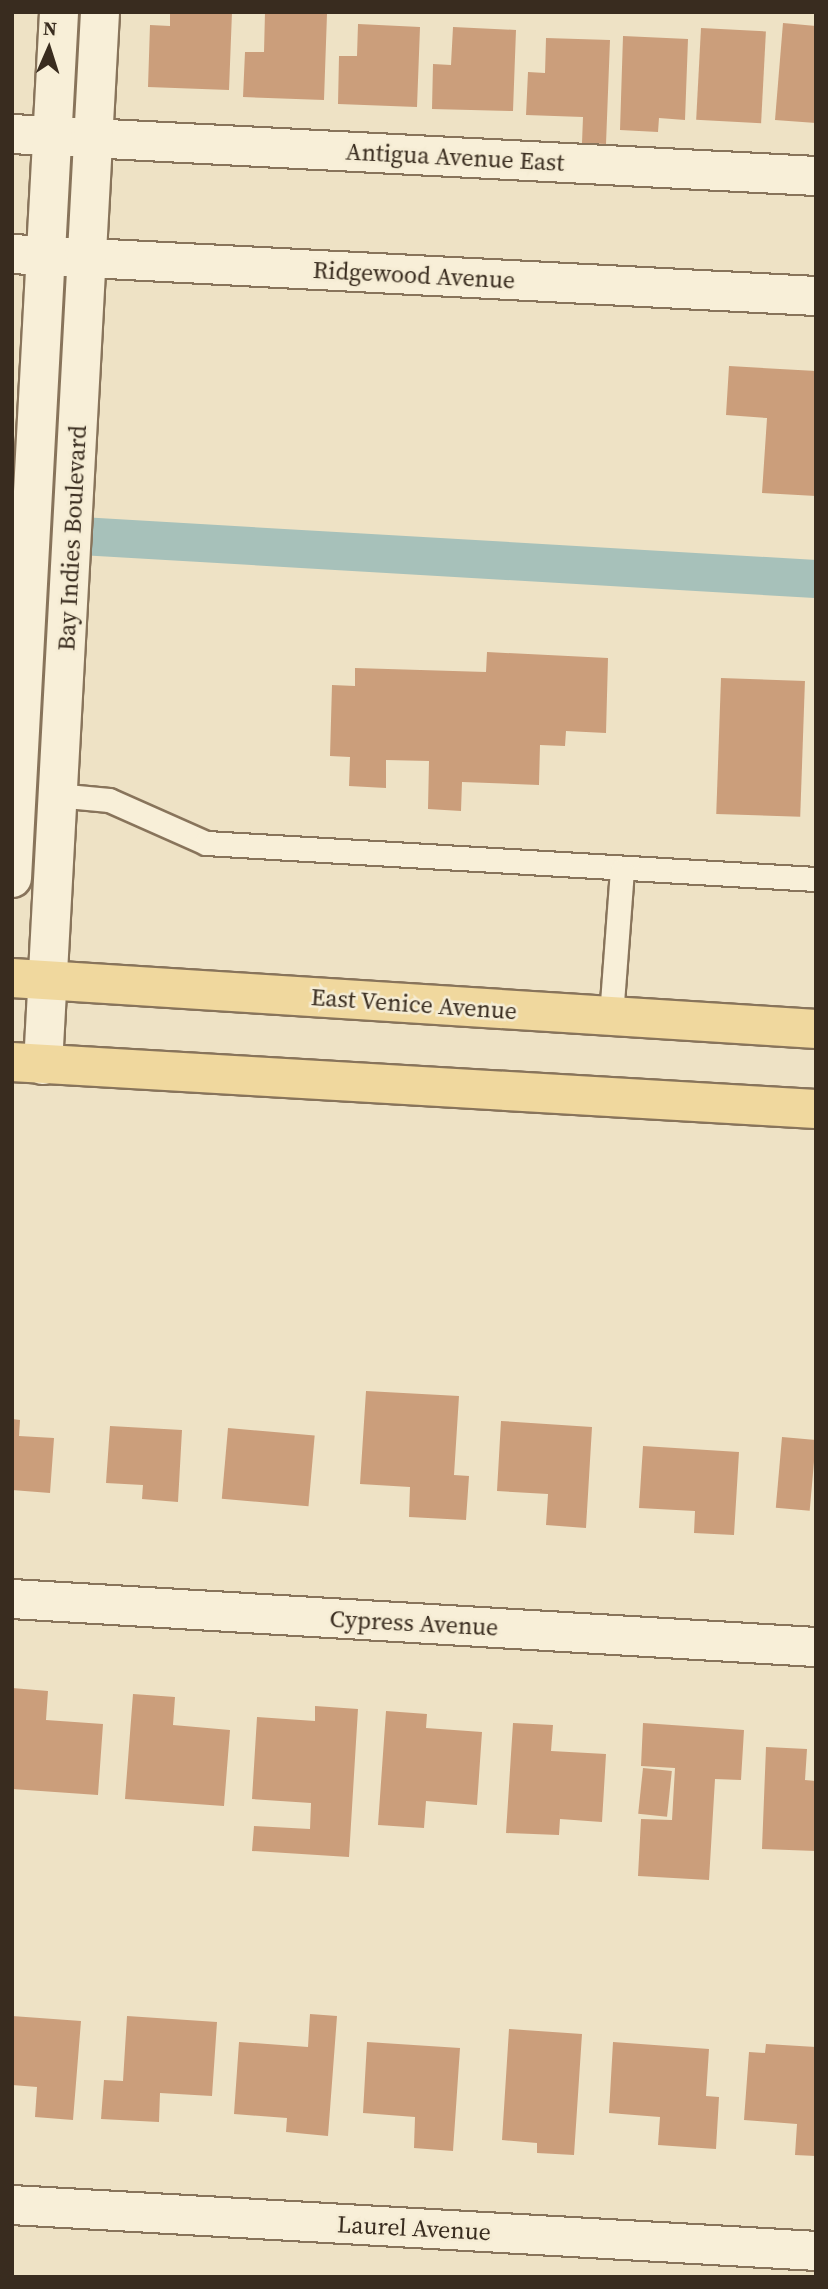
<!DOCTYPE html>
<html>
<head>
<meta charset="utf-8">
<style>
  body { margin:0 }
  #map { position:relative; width:828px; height:2289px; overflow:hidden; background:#eee2c5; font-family:"Source Serif 4",serif }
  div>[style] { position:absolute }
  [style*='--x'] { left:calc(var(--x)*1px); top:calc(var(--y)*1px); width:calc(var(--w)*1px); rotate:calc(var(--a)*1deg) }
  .canal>* { height:38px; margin:-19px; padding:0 19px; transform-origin:19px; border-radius:19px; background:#a7c1ba }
  .building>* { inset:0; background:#cb9e7b; transform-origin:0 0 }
  .roads { filter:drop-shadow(2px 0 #88745b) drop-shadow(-2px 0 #88745b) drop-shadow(0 2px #88745b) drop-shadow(0 -2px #88745b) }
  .lane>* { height:23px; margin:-11.5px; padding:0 11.5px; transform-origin:11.5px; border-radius:11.5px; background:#f8efd8 }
  .street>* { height:38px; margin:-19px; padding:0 19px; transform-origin:19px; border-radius:19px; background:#f8efd8 }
  .primary>* { height:38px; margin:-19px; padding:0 19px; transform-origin:19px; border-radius:19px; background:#f0d89e }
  span { translate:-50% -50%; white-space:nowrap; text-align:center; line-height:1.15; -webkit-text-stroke:5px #f5ecd4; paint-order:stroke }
  .street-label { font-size:24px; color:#392c1f }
  .frame { position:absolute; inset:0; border:14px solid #392c1f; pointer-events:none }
  .north { position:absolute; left:14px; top:14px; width:70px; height:70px; -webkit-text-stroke:5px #f5ecd4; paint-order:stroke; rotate:3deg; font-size:19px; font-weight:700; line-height:28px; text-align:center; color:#392c1f }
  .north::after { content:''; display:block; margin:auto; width:24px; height:32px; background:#392c1f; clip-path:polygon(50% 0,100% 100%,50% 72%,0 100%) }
</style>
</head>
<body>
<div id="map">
  <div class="canal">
    <div style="--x:12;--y:532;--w:805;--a:3.35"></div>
  </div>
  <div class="building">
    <div style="clip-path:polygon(170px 12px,232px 12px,229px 90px,148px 87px,150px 25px,170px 26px)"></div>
    <div style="clip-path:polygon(265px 12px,327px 14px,324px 100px,243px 97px,245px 52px,264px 52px)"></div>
    <div style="clip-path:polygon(783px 23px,816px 26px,816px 123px,775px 120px)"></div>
    <div style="clip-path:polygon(358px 24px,420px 27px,417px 107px,338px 104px,339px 56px,357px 56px)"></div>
    <div style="clip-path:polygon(453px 27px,516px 30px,513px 111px,432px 109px,433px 64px,451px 65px)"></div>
    <div style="left:701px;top:28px;width:65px;height:92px;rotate:3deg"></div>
    <div style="clip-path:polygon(623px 36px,688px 39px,685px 120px,659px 118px,658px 132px,620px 130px)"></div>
    <div style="clip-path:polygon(546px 38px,610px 40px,606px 144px,582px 143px,583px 117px,526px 115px,528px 72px,545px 73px)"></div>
    <div style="clip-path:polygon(729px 366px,816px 371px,816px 496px,762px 493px,767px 418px,726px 415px)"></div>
    <div style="clip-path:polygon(487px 652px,608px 658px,606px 733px,566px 731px,565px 746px,540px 745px,539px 785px,462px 782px,461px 811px,428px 809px,429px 761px,386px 760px,386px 788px,349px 786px,350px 757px,330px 756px,332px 685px,355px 686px,355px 668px,486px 672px)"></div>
    <div style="left:721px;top:678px;width:84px;height:136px;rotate:2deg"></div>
    <div style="clip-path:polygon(366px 1391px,459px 1396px,454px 1475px,469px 1476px,466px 1520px,409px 1517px,410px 1487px,360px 1484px)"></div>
    <div style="clip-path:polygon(12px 1419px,20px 1420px,19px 1436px,54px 1438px,50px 1493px,12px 1490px)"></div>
    <div style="clip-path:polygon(501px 1421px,592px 1427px,586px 1528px,546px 1525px,548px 1494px,497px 1491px)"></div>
    <div style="clip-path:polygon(110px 1426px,182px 1430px,178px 1502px,142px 1499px,143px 1485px,106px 1483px)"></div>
    <div style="left:228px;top:1428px;width:87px;height:71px;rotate:5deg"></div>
    <div style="left:782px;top:1437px;width:34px;height:71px;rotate:5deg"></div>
    <div style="clip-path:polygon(643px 1446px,739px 1452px,734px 1535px,694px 1533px,695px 1511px,639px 1508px)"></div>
    <div style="clip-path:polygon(12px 1688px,48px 1691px,46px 1720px,103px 1724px,98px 1795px,12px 1789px)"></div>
    <div style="clip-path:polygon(133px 1694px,175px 1697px,173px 1725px,230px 1730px,224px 1806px,125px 1799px)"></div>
    <div style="clip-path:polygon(315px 1706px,358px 1709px,349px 1857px,252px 1851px,254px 1826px,310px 1829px,311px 1803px,252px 1799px,257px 1717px,315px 1721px)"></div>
    <div style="clip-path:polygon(386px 1711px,427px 1714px,426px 1728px,482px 1732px,477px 1805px,426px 1801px,424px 1828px,378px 1825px)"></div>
    <div style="clip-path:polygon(513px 1723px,553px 1725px,551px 1751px,606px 1754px,602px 1822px,560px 1819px,559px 1835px,506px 1833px)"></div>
    <div style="clip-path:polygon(643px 1723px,744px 1730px,741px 1780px,715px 1779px,709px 1880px,638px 1876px,641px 1819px,672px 1820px,675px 1768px,641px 1766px)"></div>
    <div style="clip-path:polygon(766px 1747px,807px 1749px,805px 1780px,816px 1781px,816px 1851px,762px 1849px)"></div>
    <div style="left:643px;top:1768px;width:29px;height:46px;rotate:6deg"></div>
    <div style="clip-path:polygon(310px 2014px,337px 2016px,328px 2136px,286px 2132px,287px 2118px,234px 2114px,239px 2042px,308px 2047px)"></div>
    <div style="clip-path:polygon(12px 2016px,81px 2021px,73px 2120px,35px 2117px,37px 2087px,12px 2085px)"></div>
    <div style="clip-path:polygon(127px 2016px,217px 2022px,212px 2096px,160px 2093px,159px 2122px,101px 2119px,104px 2080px,123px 2081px)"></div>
    <div style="clip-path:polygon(509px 2029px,582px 2034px,574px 2155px,537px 2153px,537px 2143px,502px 2140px)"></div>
    <div style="clip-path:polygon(367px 2042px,460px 2048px,453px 2151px,414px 2148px,415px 2117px,363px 2113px)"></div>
    <div style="clip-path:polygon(613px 2042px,709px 2049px,706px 2096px,719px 2097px,716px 2149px,658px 2145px,660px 2117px,609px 2113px)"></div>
    <div style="clip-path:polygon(766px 2044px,816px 2047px,816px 2156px,795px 2155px,797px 2124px,744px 2120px,749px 2052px,765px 2053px)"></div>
  </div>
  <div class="roads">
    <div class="lane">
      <div style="--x:56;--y:795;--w:53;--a:5.4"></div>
      <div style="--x:109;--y:800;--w:106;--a:23.9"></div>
      <div style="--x:206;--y:843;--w:611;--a:3.38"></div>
      <div style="--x:611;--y:1016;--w:146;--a:-85.7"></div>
    </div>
    <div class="street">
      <div style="--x:12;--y:134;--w:805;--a:2.99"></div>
      <div style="--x:12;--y:254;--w:805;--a:2.99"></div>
      <div style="--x:12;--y:878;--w:867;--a:-86.89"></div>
      <div style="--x:43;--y:1065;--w:1055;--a:-86.9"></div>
      <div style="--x:12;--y:1599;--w:805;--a:3.42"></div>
      <div style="--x:12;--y:2205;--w:805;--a:3.27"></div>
    </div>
    <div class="primary">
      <div style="--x:12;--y:978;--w:806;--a:3.63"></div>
      <div style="--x:12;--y:1062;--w:805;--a:3.35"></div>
    </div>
  </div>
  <div class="street-label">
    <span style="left:455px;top:157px;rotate:3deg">Antigua Avenue East</span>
    <span style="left:414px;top:275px;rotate:3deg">Ridgewood Avenue</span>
    <span style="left:72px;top:538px;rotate:-87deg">Bay Indies Boulevard</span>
    <span style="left:414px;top:1004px;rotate:4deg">East Venice Avenue</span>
    <span style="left:414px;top:1623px;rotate:3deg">Cypress Avenue</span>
    <span style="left:414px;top:2228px;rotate:3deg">Laurel Avenue</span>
  </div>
  <div class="frame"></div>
  <div class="north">N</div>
</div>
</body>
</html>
